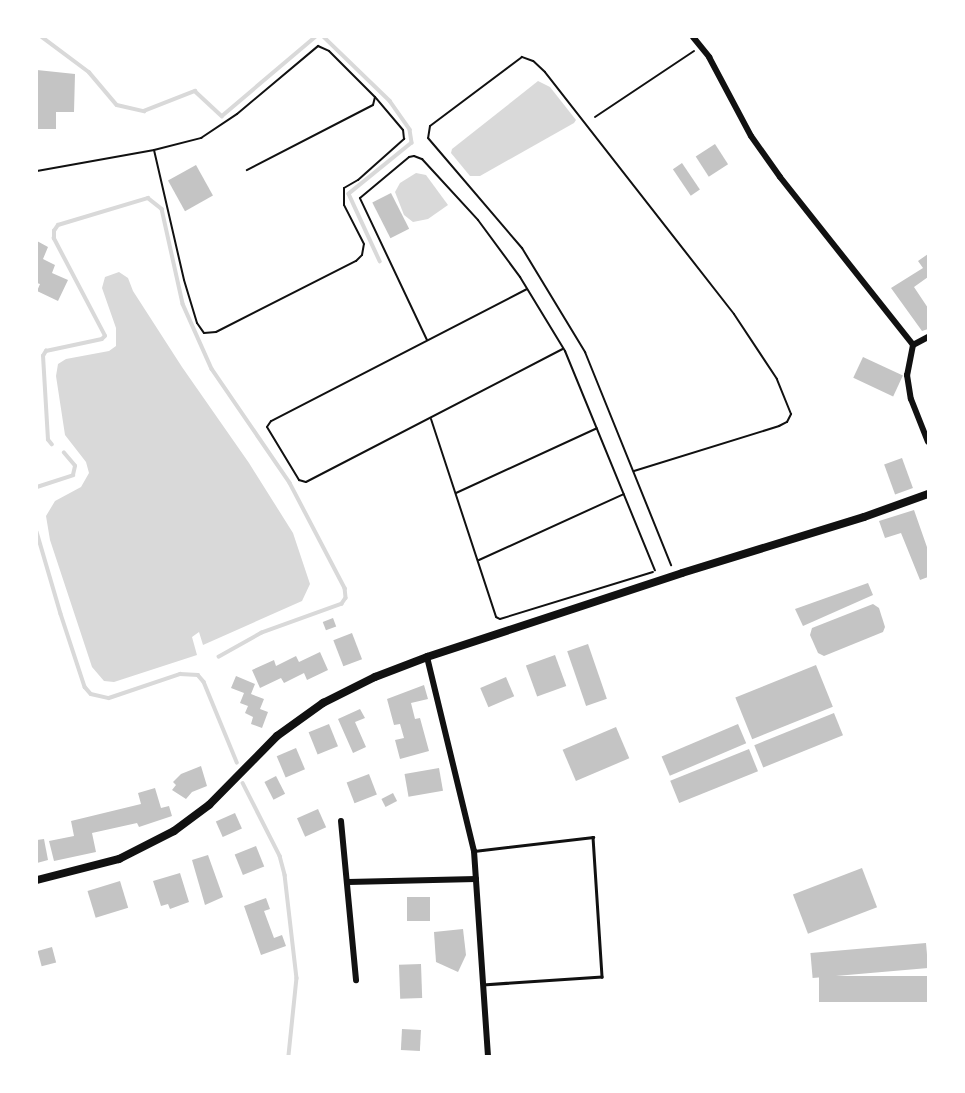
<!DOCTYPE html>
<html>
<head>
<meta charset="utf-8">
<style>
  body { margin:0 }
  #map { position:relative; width:965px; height:1093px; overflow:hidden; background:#fff; font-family:Lora,serif }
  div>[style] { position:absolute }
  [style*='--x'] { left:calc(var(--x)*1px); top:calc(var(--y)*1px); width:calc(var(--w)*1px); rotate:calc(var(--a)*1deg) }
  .water>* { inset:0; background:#d9d9d9 }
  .stream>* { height:3.5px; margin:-1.75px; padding:0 1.75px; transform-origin:1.75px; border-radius:1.75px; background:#d9d9d9 }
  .building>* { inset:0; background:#c4c4c4; transform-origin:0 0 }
  .path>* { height:2px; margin:-1px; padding:0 1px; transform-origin:1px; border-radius:1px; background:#111 }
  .service>* { height:2.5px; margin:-1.25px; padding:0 1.25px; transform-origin:1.25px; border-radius:1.25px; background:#111 }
  .minor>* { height:6px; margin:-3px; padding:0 3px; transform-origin:3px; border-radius:3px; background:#111 }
  .tertiary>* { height:8px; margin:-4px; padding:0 4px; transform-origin:4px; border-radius:4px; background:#111 }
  span { translate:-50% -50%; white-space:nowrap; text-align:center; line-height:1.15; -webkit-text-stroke:7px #fff; paint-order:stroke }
  .frame { position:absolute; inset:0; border:38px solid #fff; pointer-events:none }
</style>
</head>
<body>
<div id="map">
  <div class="water">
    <div style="clip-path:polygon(538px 81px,550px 87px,576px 120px,574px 123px,480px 176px,470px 176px,451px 153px,452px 149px)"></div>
    <div style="clip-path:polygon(416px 173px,426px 175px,448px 205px,428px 219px,413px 222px,404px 215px,395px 192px,400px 183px)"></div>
    <div style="clip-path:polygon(119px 272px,128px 278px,133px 291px,182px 367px,249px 463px,293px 533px,310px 584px,302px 601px,203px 645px,199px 632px,192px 637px,197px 655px,114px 682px,104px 681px,92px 667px,50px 540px,46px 516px,55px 501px,81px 487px,89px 473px,86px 462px,65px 435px,56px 376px,58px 364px,66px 359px,109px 351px,116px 346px,116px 328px,102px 288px,105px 277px)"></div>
  </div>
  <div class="stream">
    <div style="--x:42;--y:37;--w:59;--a:36.7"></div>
    <div style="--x:89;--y:72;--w:43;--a:49.7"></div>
    <div style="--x:117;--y:105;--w:28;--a:13"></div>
    <div style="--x:144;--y:111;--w:55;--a:-21.4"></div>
    <div style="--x:195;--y:91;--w:37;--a:43"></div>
    <div style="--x:222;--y:116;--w:122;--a:-40.3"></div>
    <div style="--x:324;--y:37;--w:92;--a:44.1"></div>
    <div style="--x:390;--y:101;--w:35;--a:55"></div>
    <div style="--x:410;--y:130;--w:13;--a:81"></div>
    <div style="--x:412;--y:143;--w:81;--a:141"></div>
    <div style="--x:349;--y:194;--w:74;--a:65.2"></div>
    <div style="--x:52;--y:445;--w:6;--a:-129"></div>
    <div style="--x:48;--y:440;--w:84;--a:-93.4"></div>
    <div style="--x:43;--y:356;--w:6;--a:-59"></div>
    <div style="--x:46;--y:351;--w:57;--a:-12.1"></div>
    <div style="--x:102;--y:339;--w:4;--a:-45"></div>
    <div style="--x:105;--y:336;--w:110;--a:-117.7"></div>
    <div style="--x:54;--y:239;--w:8;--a:-90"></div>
    <div style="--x:54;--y:231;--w:7;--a:-56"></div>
    <div style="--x:58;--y:225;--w:94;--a:-16.7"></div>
    <div style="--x:148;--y:198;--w:18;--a:38"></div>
    <div style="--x:162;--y:209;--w:97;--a:77.5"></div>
    <div style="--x:183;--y:304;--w:71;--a:66"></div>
    <div style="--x:212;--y:369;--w:138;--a:55.6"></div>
    <div style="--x:290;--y:483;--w:119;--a:62.4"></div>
    <div style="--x:345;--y:588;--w:10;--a:84"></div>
    <div style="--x:346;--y:598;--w:7;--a:124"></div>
    <div style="--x:342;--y:604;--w:85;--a:160.1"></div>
    <div style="--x:262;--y:633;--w:49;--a:150.8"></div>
    <div style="--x:37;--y:487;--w:38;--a:-18"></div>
    <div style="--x:73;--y:475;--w:9;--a:-77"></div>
    <div style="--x:75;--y:466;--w:17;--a:-130"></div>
    <div style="--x:37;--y:532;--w:85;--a:73.7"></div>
    <div style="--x:61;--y:614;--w:77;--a:71.8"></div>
    <div style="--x:85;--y:687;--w:9;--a:49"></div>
    <div style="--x:91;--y:694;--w:18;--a:13"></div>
    <div style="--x:109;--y:698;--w:75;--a:-18.7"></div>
    <div style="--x:180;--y:674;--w:18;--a:3"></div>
    <div style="--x:198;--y:675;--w:9;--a:49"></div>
    <div style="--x:204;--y:682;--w:87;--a:67.6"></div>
    <div style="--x:243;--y:783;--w:82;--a:63.1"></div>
    <div style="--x:280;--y:856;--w:20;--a:75"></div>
    <div style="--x:285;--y:875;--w:104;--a:83.4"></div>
    <div style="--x:297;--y:978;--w:78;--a:95.9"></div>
  </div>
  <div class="building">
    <div style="clip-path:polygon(37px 70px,75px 74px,74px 112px,56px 112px,56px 129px,37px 129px)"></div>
    <div style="left:715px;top:144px;width:24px;height:23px;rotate:57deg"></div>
    <div style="left:682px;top:163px;width:32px;height:11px;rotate:56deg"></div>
    <div style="left:196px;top:165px;width:35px;height:32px;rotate:61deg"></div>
    <div style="left:391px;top:193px;width:40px;height:21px;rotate:63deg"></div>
    <div style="clip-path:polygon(37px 241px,48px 247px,43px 259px,55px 265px,52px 273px,68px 280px,58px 301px,37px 291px,40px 284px,37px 283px)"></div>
    <div style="clip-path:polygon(928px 254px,928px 277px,914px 287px,928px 308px,928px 329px,922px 331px,891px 288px,923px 268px,918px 261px)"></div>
    <div style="left:863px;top:357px;width:44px;height:23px;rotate:25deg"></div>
    <div style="left:902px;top:458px;width:32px;height:19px;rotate:70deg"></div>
    <div style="clip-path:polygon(914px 510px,928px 550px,928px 577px,920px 580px,901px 533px,885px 538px,879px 521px)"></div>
    <div style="clip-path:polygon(868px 583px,873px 595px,803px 626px,795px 609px)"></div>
    <div style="clip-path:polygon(873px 604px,879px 608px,885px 627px,883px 632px,824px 656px,818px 653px,810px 635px,812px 628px)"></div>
    <div style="left:333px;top:618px;width:9px;height:11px;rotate:69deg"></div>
    <div style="left:352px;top:633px;width:28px;height:20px;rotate:69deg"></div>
    <div style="left:588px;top:644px;width:58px;height:22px;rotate:71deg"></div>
    <div style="clip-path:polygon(320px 652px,328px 670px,307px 680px,304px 673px,284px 683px,281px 678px,260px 688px,252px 670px,274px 660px,276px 666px,296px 656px,299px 662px)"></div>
    <div style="left:555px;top:655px;width:33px;height:31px;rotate:70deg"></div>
    <div style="left:816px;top:665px;width:45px;height:87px;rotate:68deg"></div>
    <div style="clip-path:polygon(236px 676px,255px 684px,251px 694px,264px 699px,260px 709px,268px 712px,262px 728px,251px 724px,253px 717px,245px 713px,248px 706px,240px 703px,244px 693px,231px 688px)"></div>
    <div style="left:506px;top:677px;width:21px;height:28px;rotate:67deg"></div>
    <div style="clip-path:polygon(424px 685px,428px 699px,411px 703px,415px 719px,420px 718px,429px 751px,400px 759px,395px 740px,404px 738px,400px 724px,394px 725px,387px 699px)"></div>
    <div style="clip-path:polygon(360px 709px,365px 718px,355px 722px,366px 747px,353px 753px,338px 719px)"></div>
    <div style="left:834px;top:713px;width:24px;height:86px;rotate:68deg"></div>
    <div style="left:329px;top:724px;width:24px;height:22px;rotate:68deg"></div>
    <div style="left:738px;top:724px;width:21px;height:83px;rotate:67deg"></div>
    <div style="left:616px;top:727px;width:34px;height:58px;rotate:67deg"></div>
    <div style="left:296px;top:748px;width:23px;height:21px;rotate:67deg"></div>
    <div style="left:749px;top:749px;width:24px;height:85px;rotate:68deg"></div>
    <div style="clip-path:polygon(201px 766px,207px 786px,192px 792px,186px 799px,172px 790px,176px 785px,173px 782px,181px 774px)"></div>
    <div style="left:439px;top:768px;width:23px;height:35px;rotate:80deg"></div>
    <div style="left:369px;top:774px;width:22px;height:24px;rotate:69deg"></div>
    <div style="left:276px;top:776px;width:20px;height:13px;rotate:63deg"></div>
    <div style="clip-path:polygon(155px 788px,161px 808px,169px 806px,172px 816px,139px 827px,137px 823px,92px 833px,96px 852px,54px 861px,49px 841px,74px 836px,71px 821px,141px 804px,138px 793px)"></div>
    <div style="left:393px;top:793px;width:9px;height:13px;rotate:63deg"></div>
    <div style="left:318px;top:809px;width:20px;height:23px;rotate:66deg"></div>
    <div style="left:235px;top:813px;width:17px;height:21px;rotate:66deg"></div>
    <div style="clip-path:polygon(44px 839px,48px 860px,37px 863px,37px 840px)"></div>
    <div style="left:256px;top:846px;width:22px;height:23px;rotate:68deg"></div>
    <div style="clip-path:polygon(208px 855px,223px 897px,205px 905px,192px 860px)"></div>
    <div style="left:862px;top:868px;width:42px;height:74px;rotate:69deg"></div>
    <div style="clip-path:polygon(180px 873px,189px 902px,170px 909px,168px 904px,161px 906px,153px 881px)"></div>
    <div style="left:120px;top:881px;width:28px;height:34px;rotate:73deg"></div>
    <div style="left:407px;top:897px;width:23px;height:24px"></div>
    <div style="clip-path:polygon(266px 898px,270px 909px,264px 911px,274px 938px,282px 935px,286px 946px,261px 955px,244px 906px)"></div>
    <div style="clip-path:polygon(463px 929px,466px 955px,458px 972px,436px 962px,434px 932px)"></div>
    <div style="left:926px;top:943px;width:25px;height:116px;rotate:85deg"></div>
    <div style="left:52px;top:947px;width:16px;height:15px;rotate:75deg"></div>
    <div style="left:421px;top:964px;width:34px;height:22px;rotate:88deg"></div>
    <div style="left:928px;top:976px;width:26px;height:109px;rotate:90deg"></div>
    <div style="left:402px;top:1029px;width:19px;height:21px;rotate:3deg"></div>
  </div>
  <div class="path">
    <div style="--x:595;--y:117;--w:119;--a:-33.7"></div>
    <div style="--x:154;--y:150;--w:133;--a:77"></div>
    <div style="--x:184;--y:280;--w:45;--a:73.2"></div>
    <div style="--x:197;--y:323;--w:12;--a:55"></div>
    <div style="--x:204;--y:333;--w:12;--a:-5"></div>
    <div style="--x:216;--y:332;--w:157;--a:-26.9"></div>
    <div style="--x:356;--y:261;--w:8;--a:-45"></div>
    <div style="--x:362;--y:255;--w:11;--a:-80"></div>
    <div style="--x:364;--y:244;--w:44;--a:-117.1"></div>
    <div style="--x:344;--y:205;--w:17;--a:-90"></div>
    <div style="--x:344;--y:188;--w:16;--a:-30"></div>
    <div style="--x:358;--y:180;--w:62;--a:-41.7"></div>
    <div style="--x:404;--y:139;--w:9;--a:-96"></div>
    <div style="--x:403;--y:130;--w:43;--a:-130.3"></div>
    <div style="--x:37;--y:171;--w:119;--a:-10.2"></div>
    <div style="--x:154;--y:150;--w:49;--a:-14.3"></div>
    <div style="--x:201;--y:138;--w:43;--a:-33.7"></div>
    <div style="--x:237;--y:114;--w:106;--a:-40"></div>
    <div style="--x:318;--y:46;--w:12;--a:24"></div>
    <div style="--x:329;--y:51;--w:65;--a:45"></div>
    <div style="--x:375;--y:97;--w:8;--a:104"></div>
    <div style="--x:373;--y:105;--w:142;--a:152.7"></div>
    <div style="--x:527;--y:289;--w:288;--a:152.7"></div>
    <div style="--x:271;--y:421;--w:7;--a:124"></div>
    <div style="--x:267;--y:427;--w:62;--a:58.9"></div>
    <div style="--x:299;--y:480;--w:7;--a:16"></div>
    <div style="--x:306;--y:482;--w:289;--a:-27.4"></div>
    <div style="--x:427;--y:340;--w:157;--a:-115.3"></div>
    <div style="--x:360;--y:198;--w:64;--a:-39.9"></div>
    <div style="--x:409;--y:157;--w:5;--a:-11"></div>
    <div style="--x:414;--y:156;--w:9;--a:21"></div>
    <div style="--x:422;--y:159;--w:83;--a:47.4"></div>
    <div style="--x:478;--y:220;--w:71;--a:53.6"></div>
    <div style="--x:520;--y:277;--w:87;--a:58.7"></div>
    <div style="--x:565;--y:351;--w:237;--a:67.7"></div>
    <div style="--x:431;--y:419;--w:208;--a:71.8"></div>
    <div style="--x:496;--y:617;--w:4;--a:27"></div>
    <div style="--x:500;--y:619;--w:160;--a:-17.1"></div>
    <div style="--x:634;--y:471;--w:152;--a:-17.2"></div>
    <div style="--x:779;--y:426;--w:9;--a:-27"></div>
    <div style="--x:787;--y:422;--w:9;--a:-63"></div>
    <div style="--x:791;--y:414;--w:38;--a:-112"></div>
    <div style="--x:777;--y:379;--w:78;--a:-123.5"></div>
    <div style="--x:734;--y:314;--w:307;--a:-128"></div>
    <div style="--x:545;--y:72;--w:16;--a:-137"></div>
    <div style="--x:533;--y:61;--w:12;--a:-160"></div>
    <div style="--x:522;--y:57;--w:115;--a:143.1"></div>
    <div style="--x:430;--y:126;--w:12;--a:99"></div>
    <div style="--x:428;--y:138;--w:145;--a:49.5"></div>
    <div style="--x:522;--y:248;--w:122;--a:58.8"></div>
    <div style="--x:585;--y:352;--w:230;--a:68"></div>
    <div style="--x:456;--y:493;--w:155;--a:-24.7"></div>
    <div style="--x:479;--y:560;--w:159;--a:-24.5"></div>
  </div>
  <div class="service">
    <div style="--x:474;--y:851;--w:120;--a:-6.7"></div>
    <div style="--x:593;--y:837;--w:140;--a:86.3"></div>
    <div style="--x:602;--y:977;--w:119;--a:176.2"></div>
  </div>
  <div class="minor">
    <div style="--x:693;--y:37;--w:26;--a:51"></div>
    <div style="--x:709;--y:57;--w:89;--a:62"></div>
    <div style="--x:751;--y:136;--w:50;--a:54.7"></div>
    <div style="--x:780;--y:177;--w:214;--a:51.6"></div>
    <div style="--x:913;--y:345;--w:31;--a:101"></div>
    <div style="--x:907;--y:375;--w:24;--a:81"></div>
    <div style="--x:911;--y:399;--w:46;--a:68.4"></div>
    <div style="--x:913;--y:345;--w:17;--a:-28"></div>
    <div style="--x:427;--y:657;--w:200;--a:76.4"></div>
    <div style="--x:474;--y:851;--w:205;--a:86.1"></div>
    <div style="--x:341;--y:821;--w:160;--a:84.6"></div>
    <div style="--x:348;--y:882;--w:128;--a:-1.3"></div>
  </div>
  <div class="tertiary">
    <div style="--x:37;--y:880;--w:85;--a:-14.4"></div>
    <div style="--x:119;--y:859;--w:62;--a:-27"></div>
    <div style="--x:174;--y:831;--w:44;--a:-36.6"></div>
    <div style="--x:209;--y:805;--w:97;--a:-45.4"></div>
    <div style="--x:277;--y:736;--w:57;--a:-35.7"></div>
    <div style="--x:323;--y:703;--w:58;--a:-26.6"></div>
    <div style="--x:375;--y:677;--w:56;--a:-21"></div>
    <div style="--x:427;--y:657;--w:268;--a:-18.2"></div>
    <div style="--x:682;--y:573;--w:190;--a:-17.1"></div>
    <div style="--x:864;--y:517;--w:68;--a:-19.8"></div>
  </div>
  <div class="frame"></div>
</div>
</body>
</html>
